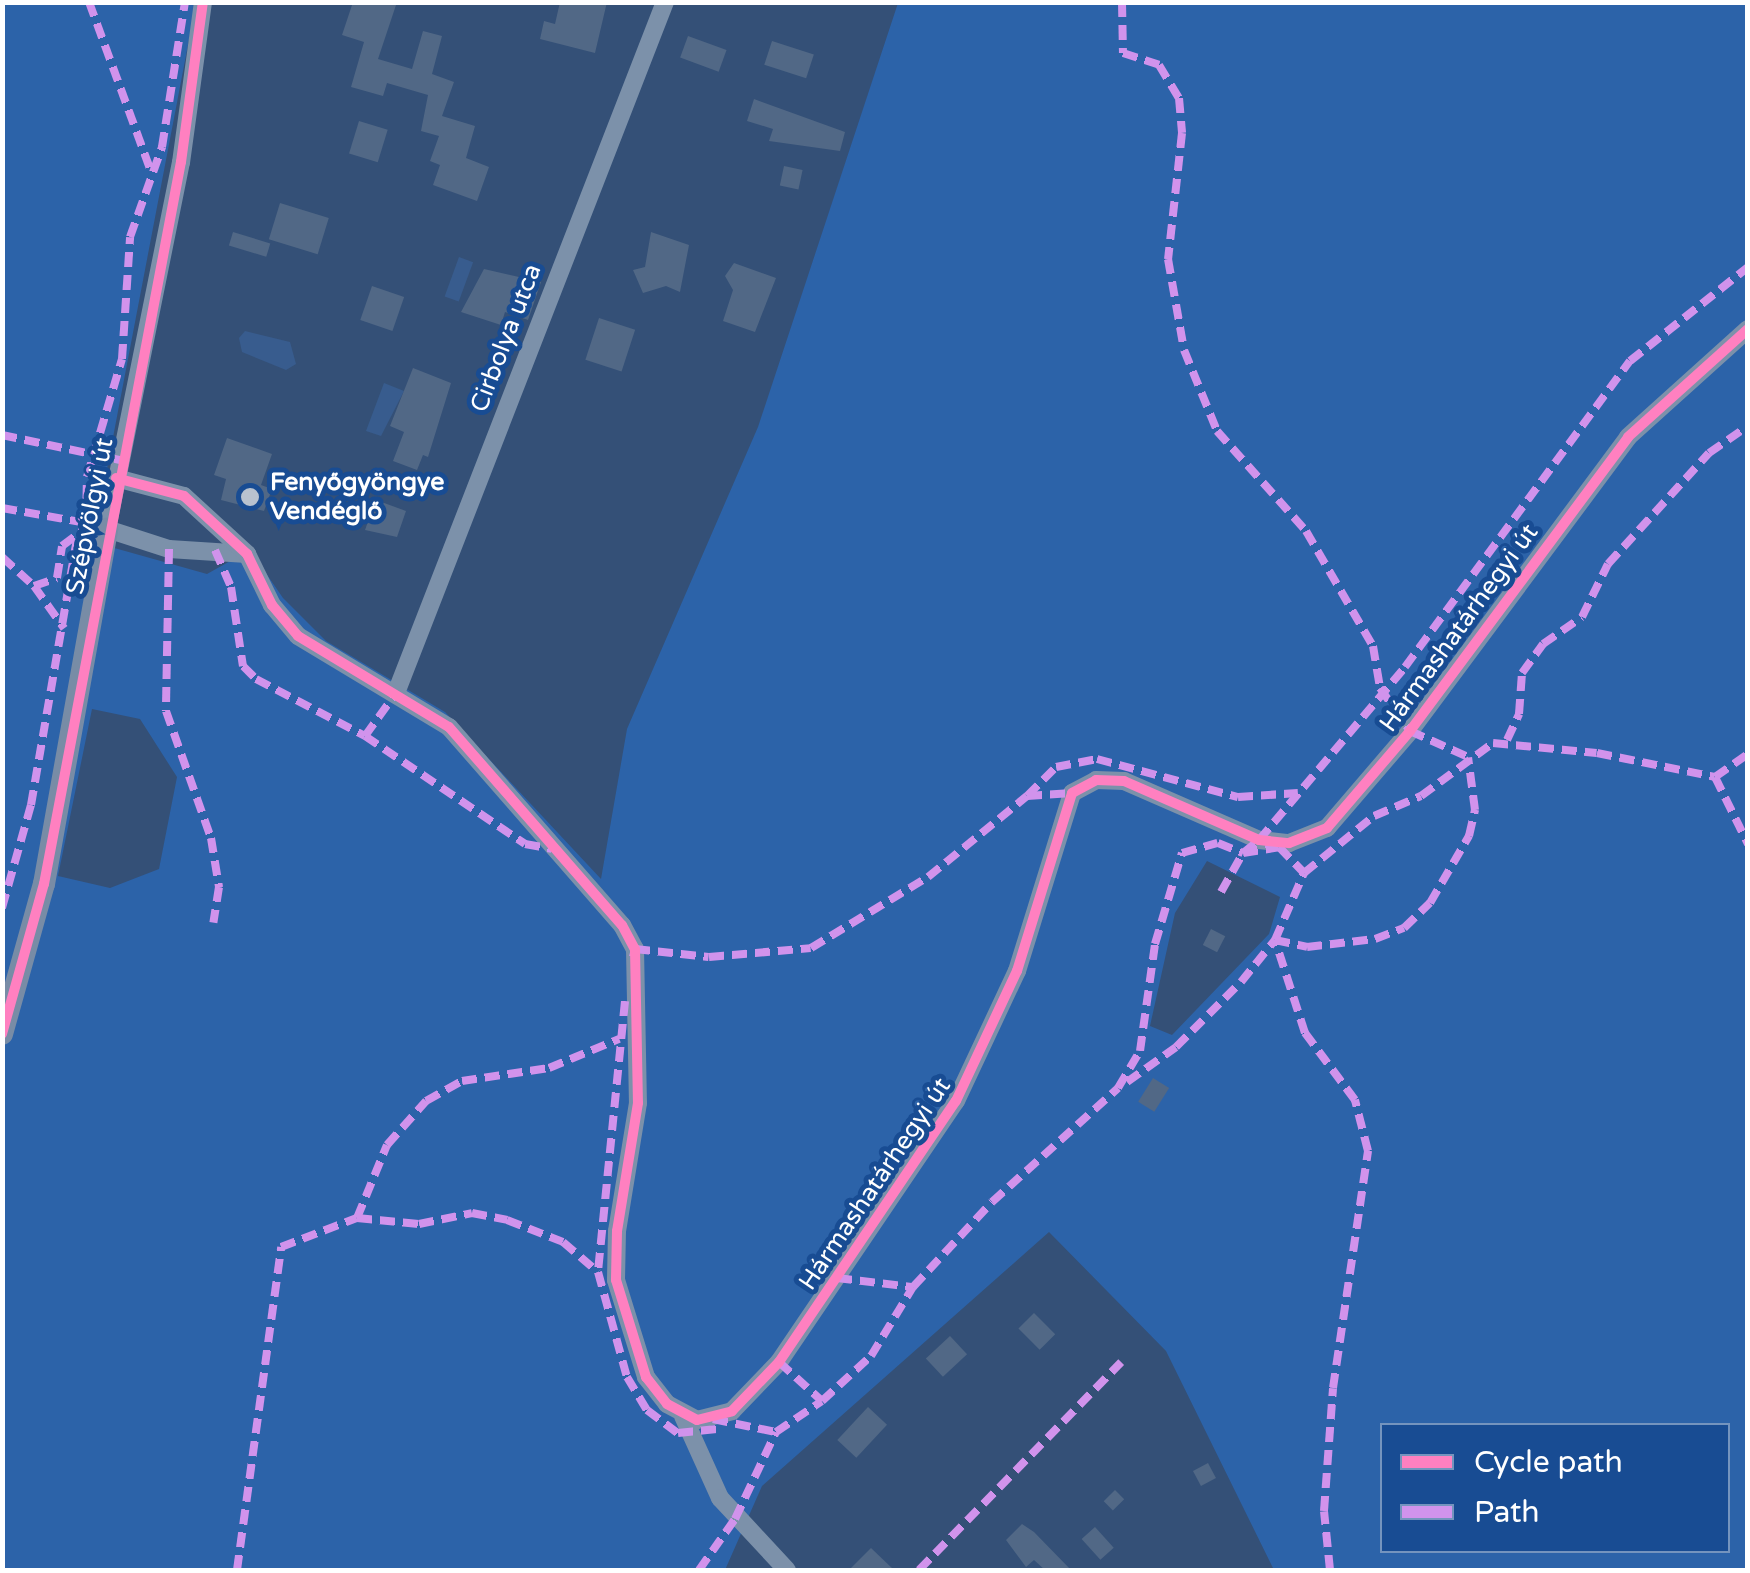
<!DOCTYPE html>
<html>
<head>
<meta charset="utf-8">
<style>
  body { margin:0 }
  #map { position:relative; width:1750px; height:1573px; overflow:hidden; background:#345077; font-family:"Varela Round",sans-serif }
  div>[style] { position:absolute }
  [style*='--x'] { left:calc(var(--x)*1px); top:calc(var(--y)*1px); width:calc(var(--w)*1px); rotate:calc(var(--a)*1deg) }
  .green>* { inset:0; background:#2c63a9 }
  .water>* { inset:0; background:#385c8e; transform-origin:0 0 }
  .building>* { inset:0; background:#516886; transform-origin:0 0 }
  .street>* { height:18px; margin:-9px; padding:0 9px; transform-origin:9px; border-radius:9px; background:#7c91aa }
  .secondary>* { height:22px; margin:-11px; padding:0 11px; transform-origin:11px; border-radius:11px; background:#788ca6 }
  .quiet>* { height:8px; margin-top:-4px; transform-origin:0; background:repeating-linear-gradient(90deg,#d193ec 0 15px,transparent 0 23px) }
  .cycleway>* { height:10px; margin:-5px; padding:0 5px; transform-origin:5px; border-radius:5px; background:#ff80c0 }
  .dots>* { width:28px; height:28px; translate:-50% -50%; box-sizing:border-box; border:5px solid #184c93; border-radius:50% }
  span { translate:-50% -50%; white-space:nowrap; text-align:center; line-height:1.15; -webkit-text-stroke:10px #184c93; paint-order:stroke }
  .street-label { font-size:25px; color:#fff }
  .poi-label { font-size:25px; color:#fff; font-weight:700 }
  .left { translate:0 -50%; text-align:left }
  .frame { position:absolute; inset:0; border:5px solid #fff; pointer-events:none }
  .legend { position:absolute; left:1380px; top:1423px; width:350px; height:130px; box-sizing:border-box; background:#184c93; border:2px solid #7494be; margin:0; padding:12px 18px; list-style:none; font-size:30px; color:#fff }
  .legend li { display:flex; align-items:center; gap:20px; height:50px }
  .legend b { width:50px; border:2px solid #7494be }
</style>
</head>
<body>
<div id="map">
  <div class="green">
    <div style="clip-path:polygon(evenodd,3px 3px,196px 3px,93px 542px,207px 574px,250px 550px,283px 598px,326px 641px,445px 712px,601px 879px,627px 729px,758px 427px,898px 3px,1747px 3px,1747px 1570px,1274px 1570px,1166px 1351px,1049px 1232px,762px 1486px,725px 1570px,3px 1570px,3px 3px,92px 709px,140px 719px,177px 777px,159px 869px,110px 888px,58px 876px,92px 709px,3px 3px,1207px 861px,1280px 897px,1269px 934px,1172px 1035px,1150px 1026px,1175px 913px,1207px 861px,3px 3px,1382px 1426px,1728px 1426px,1728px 1550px,1382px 1550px,1382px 1426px)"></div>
  </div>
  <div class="water">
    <div style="left:459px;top:257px;width:15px;height:42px;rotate:20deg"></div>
    <div style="clip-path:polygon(245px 331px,290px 342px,296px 364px,286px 370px,242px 352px,239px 338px)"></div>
    <div style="clip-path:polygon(384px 383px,404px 391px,381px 436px,366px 431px)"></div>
  </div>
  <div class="building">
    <div style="clip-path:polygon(353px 2px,397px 2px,378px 59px,412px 69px,423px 31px,442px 36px,432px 74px,454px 82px,442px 116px,475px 126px,466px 158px,489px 167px,477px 201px,433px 185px,440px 165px,430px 161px,439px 136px,421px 131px,428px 95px,387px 83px,383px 96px,351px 87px,364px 42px,342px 35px)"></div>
    <div style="clip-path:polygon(560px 2px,607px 2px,595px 53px,540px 39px,544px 21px,555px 24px)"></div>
    <div style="left:688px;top:36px;width:41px;height:23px;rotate:20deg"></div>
    <div style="left:772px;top:41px;width:44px;height:25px;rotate:18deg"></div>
    <div style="clip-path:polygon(754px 99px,845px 132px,840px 151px,769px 141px,773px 129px,747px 121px)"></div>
    <div style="left:359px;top:121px;width:30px;height:34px;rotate:17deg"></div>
    <div style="left:784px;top:166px;width:19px;height:20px;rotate:12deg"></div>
    <div style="left:280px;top:203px;width:51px;height:38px;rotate:17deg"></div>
    <div style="left:233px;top:232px;width:39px;height:14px;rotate:17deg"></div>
    <div style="clip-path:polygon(651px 232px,689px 245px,680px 292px,666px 286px,643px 293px,633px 270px,645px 267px)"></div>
    <div style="clip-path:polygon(734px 263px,776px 278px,755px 332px,723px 321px,733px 290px,725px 276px)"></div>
    <div style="clip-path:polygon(484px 269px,541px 282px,528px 320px,505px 312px,501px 325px,461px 312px)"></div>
    <div style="left:372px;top:286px;width:34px;height:36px;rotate:19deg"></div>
    <div style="left:599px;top:318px;width:38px;height:44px;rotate:18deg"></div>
    <div style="clip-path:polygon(413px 368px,451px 383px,428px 457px,423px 455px,417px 470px,393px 461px,404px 432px,390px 426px)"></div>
    <div style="clip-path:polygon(227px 438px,272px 454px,261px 485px,272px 489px,264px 511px,221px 500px,226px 479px,214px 475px)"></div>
    <div style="clip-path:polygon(376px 500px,406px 511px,397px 537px,365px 530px)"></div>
    <div style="left:1211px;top:929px;width:16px;height:18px;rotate:27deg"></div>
    <div style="left:1153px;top:1078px;width:19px;height:28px;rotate:32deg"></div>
    <div style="left:1034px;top:1313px;width:30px;height:22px;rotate:45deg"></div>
    <div style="left:950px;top:1336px;width:25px;height:33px;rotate:47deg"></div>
    <div style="left:868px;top:1407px;width:26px;height:45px;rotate:43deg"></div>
    <div style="left:1208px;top:1463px;width:17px;height:17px;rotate:62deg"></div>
    <div style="left:1115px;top:1490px;width:13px;height:16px;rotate:45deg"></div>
    <div style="clip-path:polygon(1022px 1524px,1034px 1532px,1071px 1570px,1045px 1570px,1034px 1560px,1026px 1567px,1006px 1540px)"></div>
    <div style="left:1095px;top:1527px;width:28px;height:18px;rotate:48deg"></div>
    <div style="clip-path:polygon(871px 1548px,894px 1570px,849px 1570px)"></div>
  </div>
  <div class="street">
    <div style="--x:203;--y:2;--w:162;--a:97.8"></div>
    <div style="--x:181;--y:162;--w:374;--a:101.4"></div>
    <div style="--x:107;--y:529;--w:65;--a:17.9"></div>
    <div style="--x:169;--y:549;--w:78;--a:3.7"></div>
    <div style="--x:116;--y:478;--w:70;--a:14.8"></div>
    <div style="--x:184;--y:496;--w:86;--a:42.6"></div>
    <div style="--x:247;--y:554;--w:57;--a:63.9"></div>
    <div style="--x:272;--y:605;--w:40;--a:50"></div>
    <div style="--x:298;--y:636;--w:176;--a:31.1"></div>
    <div style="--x:449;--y:727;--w:263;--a:48.9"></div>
    <div style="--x:622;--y:925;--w:27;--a:62"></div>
    <div style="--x:635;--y:949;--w:154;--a:88.9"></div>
    <div style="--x:638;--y:1103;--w:130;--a:99.3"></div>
    <div style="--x:617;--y:1231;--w:49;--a:91.2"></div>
    <div style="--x:616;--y:1280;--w:102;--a:72.8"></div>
    <div style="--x:646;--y:1377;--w:34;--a:52"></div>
    <div style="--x:667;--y:1404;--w:34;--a:28"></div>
    <div style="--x:697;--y:1420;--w:36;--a:-14"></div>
    <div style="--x:732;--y:1411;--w:68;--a:-46.2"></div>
    <div style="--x:779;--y:1362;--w:315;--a:-55.9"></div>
    <div style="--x:956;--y:1101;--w:144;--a:-64.9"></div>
    <div style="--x:1017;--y:971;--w:186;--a:-72.8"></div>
    <div style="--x:1072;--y:793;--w:27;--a:-28"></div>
    <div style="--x:1096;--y:780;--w:28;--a:2"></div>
    <div style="--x:1124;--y:781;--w:147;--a:23.6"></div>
    <div style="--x:1259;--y:840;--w:30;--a:6"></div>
    <div style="--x:1289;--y:843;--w:41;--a:-21.5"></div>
    <div style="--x:1327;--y:828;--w:128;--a:-49.4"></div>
    <div style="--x:1410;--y:731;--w:366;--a:-53.4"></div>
    <div style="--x:1628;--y:437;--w:161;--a:-42"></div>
    <div style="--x:396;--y:693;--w:742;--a:-68.73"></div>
    <div style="--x:683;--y:1416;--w:90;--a:65.7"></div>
    <div style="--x:720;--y:1498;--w:98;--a:47.1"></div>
  </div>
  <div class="secondary">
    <div style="--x:2;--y:1034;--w:156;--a:-74.4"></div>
    <div style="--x:44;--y:884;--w:361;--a:-79.9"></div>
  </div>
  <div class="quiet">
    <div style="--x:89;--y:2;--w:183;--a:69.9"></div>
    <div style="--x:1122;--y:2;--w:51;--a:88.9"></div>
    <div style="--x:1123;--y:53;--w:38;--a:18"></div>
    <div style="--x:1159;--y:65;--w:39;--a:59"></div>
    <div style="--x:1179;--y:98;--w:35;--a:85"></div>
    <div style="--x:1182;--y:133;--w:127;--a:96.3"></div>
    <div style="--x:1168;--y:259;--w:92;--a:80"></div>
    <div style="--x:1184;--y:350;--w:87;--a:67.8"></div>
    <div style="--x:1217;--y:431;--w:134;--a:48.3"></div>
    <div style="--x:1306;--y:531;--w:133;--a:59.8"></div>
    <div style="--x:1373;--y:646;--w:43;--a:80.5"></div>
    <div style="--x:1380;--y:688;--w:52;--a:55.1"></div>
    <div style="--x:1410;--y:731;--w:64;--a:24.1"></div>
    <div style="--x:2;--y:435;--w:121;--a:12"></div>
    <div style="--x:2;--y:508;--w:85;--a:10.1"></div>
    <div style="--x:86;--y:523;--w:46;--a:-88.8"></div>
    <div style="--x:87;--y:477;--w:123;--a:-73.5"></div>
    <div style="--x:122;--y:359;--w:122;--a:-86.2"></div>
    <div style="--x:130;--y:237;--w:96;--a:-70.4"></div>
    <div style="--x:162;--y:147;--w:147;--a:-81"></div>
    <div style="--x:169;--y:549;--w:162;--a:91.1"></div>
    <div style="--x:166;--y:711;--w:135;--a:70.5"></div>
    <div style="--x:211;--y:838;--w:50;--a:80.7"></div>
    <div style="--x:219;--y:887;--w:36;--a:99"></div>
    <div style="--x:215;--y:550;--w:40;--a:66.6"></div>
    <div style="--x:231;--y:587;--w:80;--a:81.4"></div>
    <div style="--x:243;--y:666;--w:18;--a:45"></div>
    <div style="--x:256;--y:679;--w:123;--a:27.6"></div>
    <div style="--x:365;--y:736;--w:193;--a:34"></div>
    <div style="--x:525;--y:844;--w:27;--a:10"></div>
    <div style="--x:2;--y:557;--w:43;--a:42.2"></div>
    <div style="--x:34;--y:586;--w:24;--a:-19"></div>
    <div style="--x:57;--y:578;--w:32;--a:-81"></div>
    <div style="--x:62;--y:546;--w:25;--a:-37"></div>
    <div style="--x:34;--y:586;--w:52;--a:54.5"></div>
    <div style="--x:365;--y:736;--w:53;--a:-54.2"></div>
    <div style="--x:1507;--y:740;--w:29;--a:-65"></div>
    <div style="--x:1519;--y:714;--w:41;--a:-85.8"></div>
    <div style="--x:1522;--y:673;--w:36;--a:-54"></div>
    <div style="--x:1543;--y:644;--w:47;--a:-34.7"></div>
    <div style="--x:1582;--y:617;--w:59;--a:-63.9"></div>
    <div style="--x:1608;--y:564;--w:150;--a:-47.7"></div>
    <div style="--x:1709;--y:453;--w:47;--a:-34.7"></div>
    <div style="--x:1715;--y:777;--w:40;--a:-34.9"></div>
    <div style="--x:1027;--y:796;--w:41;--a:-45"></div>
    <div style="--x:1056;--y:767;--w:42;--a:-11"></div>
    <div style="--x:1097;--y:759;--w:146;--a:15.1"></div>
    <div style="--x:1238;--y:797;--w:60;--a:-3.8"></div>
    <div style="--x:1221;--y:892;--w:45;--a:-60.6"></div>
    <div style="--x:1243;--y:853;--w:36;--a:-9"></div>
    <div style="--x:1279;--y:847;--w:36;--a:46"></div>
    <div style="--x:2;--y:908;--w:107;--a:-74.3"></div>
    <div style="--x:31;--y:805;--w:271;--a:-80.2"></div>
    <div style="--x:633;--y:957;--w:8;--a:-76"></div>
    <div style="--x:635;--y:949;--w:74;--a:6.2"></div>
    <div style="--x:709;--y:957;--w:102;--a:-5"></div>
    <div style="--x:811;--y:948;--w:137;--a:-31.3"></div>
    <div style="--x:928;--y:877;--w:128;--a:-39.3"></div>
    <div style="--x:1027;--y:796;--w:45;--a:-3.8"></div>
    <div style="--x:625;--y:1001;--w:272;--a:95.7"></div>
    <div style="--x:598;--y:1272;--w:109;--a:74.6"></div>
    <div style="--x:627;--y:1377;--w:39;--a:59"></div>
    <div style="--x:647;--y:1410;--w:39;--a:37"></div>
    <div style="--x:678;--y:1433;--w:39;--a:-6"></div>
    <div style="--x:1127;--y:1082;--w:60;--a:-35.5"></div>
    <div style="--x:1176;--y:1047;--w:92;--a:-45"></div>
    <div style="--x:1241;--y:982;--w:54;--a:-51"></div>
    <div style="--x:1275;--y:940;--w:73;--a:-66.6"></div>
    <div style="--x:1304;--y:873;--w:90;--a:-39.2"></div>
    <div style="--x:1374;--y:816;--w:51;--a:-23.1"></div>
    <div style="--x:1421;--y:796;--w:89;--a:-36.4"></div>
    <div style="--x:1493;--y:743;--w:104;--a:5.5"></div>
    <div style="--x:1597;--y:753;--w:120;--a:11.5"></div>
    <div style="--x:1715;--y:777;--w:75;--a:63.8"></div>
    <div style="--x:357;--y:1218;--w:62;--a:5.5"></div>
    <div style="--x:419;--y:1224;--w:54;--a:-11.7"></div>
    <div style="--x:472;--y:1213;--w:36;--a:11"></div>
    <div style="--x:507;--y:1220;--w:60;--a:21.4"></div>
    <div style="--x:563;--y:1242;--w:46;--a:40.6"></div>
    <div style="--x:837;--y:1278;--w:77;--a:6.8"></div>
    <div style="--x:779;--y:1362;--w:58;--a:42.2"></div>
    <div style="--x:713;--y:1419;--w:64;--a:11.7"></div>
    <div style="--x:776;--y:1432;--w:55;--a:-34"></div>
    <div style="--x:822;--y:1401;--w:67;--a:-42.6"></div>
    <div style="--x:871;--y:1356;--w:81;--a:-58.7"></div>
    <div style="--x:913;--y:1287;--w:116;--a:-47.1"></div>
    <div style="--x:992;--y:1202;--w:170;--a:-42.1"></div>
    <div style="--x:1118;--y:1088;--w:43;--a:-59.3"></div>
    <div style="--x:1140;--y:1051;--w:108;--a:-82"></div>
    <div style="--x:1155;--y:944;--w:95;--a:-73.5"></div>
    <div style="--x:1182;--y:853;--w:37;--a:-16"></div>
    <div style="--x:1218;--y:843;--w:27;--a:22"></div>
    <div style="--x:1243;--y:853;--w:21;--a:-39"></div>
    <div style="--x:1259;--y:840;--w:226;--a:-49.8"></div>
    <div style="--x:1405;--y:667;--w:380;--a:-53.7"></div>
    <div style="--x:1630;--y:361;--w:151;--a:-38.5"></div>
    <div style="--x:237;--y:1570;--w:326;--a:-82.2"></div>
    <div style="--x:281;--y:1247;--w:81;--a:-20.9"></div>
    <div style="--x:357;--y:1218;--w:79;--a:-67.7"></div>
    <div style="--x:387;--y:1145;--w:59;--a:-48.4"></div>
    <div style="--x:426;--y:1101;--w:41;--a:-29.1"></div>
    <div style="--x:462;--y:1081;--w:88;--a:-8.5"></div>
    <div style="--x:549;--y:1068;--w:76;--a:-22.5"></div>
    <div style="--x:699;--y:1570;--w:62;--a:-54.8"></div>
    <div style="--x:735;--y:1519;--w:96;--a:-64.8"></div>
    <div style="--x:919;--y:1570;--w:290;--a:-45.8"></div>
    <div style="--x:1330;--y:1570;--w:59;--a:-95.8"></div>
    <div style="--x:1324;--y:1511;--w:123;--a:-85.8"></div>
    <div style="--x:1333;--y:1388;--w:240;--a:-81.6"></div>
    <div style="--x:1368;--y:1151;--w:53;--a:-104.3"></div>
    <div style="--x:1355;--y:1100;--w:84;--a:-126.7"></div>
    <div style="--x:1305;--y:1033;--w:98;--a:-107.9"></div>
    <div style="--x:1275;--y:940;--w:33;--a:12"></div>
    <div style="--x:1307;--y:947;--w:68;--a:-6.7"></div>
    <div style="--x:1375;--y:939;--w:31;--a:-21"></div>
    <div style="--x:1404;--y:928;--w:36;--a:-44"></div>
    <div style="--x:1430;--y:903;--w:78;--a:-59.8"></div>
    <div style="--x:1469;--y:836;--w:27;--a:-77"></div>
    <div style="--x:1475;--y:810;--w:53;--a:-97.5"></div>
  </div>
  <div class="cycleway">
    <div style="--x:116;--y:478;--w:70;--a:14.8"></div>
    <div style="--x:184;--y:496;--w:86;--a:42.6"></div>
    <div style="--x:247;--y:554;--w:57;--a:63.9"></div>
    <div style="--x:272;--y:605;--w:40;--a:50"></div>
    <div style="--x:298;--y:636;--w:176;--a:31.1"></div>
    <div style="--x:449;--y:727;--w:263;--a:48.9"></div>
    <div style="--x:622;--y:925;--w:27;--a:62"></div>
    <div style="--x:635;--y:949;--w:154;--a:88.9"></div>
    <div style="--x:638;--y:1103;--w:130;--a:99.3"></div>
    <div style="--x:617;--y:1231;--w:49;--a:91.2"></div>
    <div style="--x:616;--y:1280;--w:102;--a:72.8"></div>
    <div style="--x:646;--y:1377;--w:34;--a:52"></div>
    <div style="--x:667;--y:1404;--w:34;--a:28"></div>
    <div style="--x:697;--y:1420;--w:36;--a:-14"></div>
    <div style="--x:732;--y:1411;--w:68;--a:-46.2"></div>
    <div style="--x:779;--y:1362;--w:315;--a:-55.9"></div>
    <div style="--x:956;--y:1101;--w:144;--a:-64.9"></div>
    <div style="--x:1017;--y:971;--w:186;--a:-72.8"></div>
    <div style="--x:1072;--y:793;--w:27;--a:-28"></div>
    <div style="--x:1096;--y:780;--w:28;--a:2"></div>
    <div style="--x:1124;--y:781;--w:147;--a:23.6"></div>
    <div style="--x:1259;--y:840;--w:30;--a:6"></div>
    <div style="--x:1289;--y:843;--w:41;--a:-21.5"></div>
    <div style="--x:1327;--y:828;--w:128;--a:-49.4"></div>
    <div style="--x:1410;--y:731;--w:366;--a:-53.4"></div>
    <div style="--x:1628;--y:437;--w:161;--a:-42"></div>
    <div style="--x:2;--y:1034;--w:156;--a:-74.4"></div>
    <div style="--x:44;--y:884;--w:735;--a:-79.26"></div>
    <div style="--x:181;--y:162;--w:162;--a:-82.2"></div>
  </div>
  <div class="dots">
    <div style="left:250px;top:497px;background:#b8c2cf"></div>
  </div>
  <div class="street-label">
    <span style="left:506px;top:338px;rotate:-69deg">Cirbolya utca</span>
    <span style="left:90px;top:516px;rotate:-79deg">Szépvölgyi út</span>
    <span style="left:1459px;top:628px;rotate:-54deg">Hármashatárhegyi út</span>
    <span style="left:875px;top:1184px;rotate:-56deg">Hármashatárhegyi út</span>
  </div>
  <div class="poi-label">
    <span class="left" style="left:270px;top:497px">Fenyőgyöngye<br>Vendéglő</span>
  </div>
  <div class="frame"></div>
  <ul class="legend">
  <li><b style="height:12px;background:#ff80c0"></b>Cycle path</li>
  <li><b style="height:12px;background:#d193ec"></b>Path</li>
  </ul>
</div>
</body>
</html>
